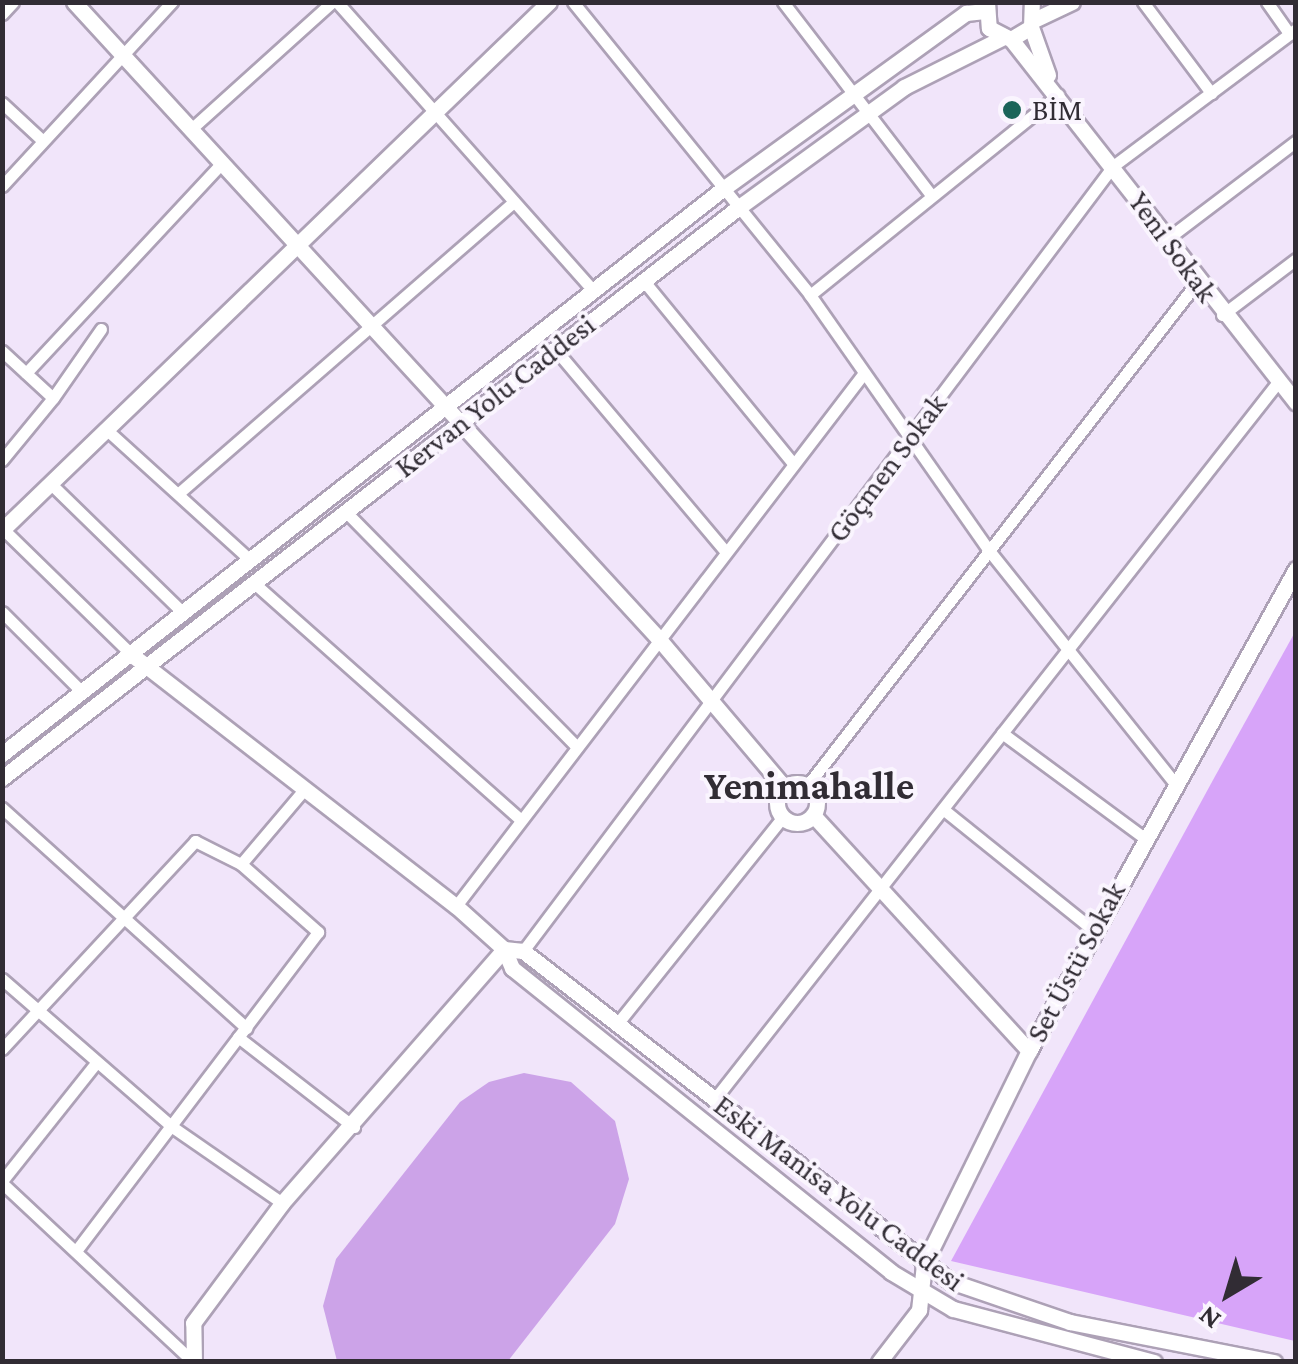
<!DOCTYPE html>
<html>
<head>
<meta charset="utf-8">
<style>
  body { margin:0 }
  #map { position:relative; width:1298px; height:1364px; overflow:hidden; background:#f1e5fa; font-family:"Crimson Pro",serif }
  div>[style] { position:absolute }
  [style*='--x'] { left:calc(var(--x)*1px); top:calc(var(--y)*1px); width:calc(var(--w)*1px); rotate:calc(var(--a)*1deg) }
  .green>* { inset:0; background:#cca3e8 }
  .forest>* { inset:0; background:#d7a4f9 }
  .roads { filter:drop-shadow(2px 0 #ada1b6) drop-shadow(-2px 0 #ada1b6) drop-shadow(0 2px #ada1b6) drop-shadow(0 -2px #ada1b6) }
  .street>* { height:11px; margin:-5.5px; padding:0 5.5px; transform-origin:5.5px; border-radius:5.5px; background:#fff }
  .secondary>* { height:15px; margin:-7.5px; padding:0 7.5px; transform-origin:7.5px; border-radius:7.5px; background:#fff }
  .secondary>.ring { margin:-7.5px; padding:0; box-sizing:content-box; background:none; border:15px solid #fff; border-radius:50% }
  .dots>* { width:28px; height:28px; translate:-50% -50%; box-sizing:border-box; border:5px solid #faf5fe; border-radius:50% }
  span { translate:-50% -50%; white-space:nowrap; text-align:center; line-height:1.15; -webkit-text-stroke:8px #faf5fe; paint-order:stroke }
  .poi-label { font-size:30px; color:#312c34 }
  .left { translate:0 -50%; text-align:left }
  .street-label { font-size:30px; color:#312c34 }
  .district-label { font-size:40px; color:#312c34; font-weight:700 }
  .frame { position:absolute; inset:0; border:5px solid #312c34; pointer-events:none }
  .north { position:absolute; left:1178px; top:1244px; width:100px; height:100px; -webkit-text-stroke:8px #faf5fe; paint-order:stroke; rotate:218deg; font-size:28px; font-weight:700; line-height:40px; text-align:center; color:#312c34 }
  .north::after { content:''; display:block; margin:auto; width:35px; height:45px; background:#312c34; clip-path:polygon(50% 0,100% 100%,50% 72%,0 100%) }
</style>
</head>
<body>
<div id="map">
  <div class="green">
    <div style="clip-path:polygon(524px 1073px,571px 1082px,615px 1121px,629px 1179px,615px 1224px,508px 1361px,337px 1361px,323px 1306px,336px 1259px,460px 1102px,489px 1082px)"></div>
  </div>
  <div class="forest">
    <div style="clip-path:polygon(1295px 632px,1295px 1341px,951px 1261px,1213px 780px)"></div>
  </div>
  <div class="roads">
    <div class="street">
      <div style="--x:337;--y:2;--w:384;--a:48.4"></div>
      <div style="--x:573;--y:2;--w:377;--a:51"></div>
      <div style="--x:810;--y:295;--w:309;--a:55"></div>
      <div style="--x:987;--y:548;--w:300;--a:51.4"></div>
      <div style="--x:783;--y:2;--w:243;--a:52.5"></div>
      <div style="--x:1143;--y:2;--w:114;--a:53.2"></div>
      <div style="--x:1267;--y:2;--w:39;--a:55"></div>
      <div style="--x:2;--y:14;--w:16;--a:-47"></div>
      <div style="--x:2;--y:103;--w:54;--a:42.8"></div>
      <div style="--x:190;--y:130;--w:191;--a:-42"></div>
      <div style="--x:2;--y:186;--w:251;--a:-47.3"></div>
      <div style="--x:1167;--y:239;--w:162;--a:-37.2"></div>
      <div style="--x:643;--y:280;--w:237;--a:50.7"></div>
      <div style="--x:810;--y:295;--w:319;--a:-38.9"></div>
      <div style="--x:1222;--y:315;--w:93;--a:-37.1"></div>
      <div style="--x:555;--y:349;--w:265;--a:49.9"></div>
      <div style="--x:2;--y:351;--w:69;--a:42.7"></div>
      <div style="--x:53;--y:398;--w:84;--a:-55.2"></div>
      <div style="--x:26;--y:373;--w:284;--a:-47"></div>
      <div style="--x:108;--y:431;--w:189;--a:42.2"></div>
      <div style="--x:2;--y:460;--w:80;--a:-50.6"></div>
      <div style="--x:51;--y:484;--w:183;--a:44.3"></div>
      <div style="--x:180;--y:492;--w:442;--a:-41"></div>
      <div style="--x:347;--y:513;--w:328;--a:45.5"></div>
      <div style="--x:3;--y:529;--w:180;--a:44.3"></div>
      <div style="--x:254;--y:583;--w:356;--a:41.6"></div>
      <div style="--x:2;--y:612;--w:112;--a:45"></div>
      <div style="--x:1002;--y:733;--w:175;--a:36.4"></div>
      <div style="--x:807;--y:786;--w:639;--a:-52.25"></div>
      <div style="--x:2;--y:808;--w:329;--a:42"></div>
      <div style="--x:944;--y:810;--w:191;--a:38.8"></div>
      <div style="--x:241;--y:864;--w:94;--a:-49.7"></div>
      <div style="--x:456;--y:906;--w:671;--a:-52.57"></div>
      <div style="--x:523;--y:951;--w:982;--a:-53.07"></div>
      <div style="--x:1113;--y:166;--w:229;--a:-36.8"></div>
      <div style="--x:2;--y:979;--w:224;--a:41"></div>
      <div style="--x:171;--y:1126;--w:135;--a:34.7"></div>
      <div style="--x:617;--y:1024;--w:265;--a:-51.3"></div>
      <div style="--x:238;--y:1037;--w:147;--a:37.8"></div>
      <div style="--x:2;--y:1049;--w:284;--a:-47.1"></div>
      <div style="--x:195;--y:841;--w:51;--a:26.6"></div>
      <div style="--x:241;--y:864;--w:103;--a:41.4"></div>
      <div style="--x:318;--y:932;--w:399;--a:127.2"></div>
      <div style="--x:714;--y:1100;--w:913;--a:-51.85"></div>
      <div style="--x:2;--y:1181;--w:149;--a:-51.5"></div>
      <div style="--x:2;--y:1183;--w:262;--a:43.1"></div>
    </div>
    <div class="secondary">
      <div style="--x:74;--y:2;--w:863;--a:47.44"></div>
      <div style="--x:658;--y:638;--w:195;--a:49.8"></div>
      <div style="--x:987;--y:2;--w:26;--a:86"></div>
      <div style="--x:989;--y:28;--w:25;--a:27"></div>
      <div style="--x:1011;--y:39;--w:23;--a:-31"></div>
      <div style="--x:1031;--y:27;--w:25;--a:-88"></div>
      <div style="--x:1034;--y:20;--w:42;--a:-25.3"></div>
      <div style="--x:1031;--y:27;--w:51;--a:70.5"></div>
      <div style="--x:1011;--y:39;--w:462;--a:51.9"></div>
      <div style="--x:2;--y:530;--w:760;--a:-43.99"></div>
      <div style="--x:132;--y:655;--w:410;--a:37.8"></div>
      <div style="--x:456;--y:906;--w:64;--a:41.9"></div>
      <div style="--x:504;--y:949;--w:21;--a:67"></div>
      <div style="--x:512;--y:968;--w:486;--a:38.7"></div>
      <div style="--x:891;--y:1272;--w:72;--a:30.8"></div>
      <div style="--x:953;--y:1309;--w:208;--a:14.8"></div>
      <div style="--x:2;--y:754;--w:912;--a:-38.1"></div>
      <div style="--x:720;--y:191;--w:304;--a:-35.9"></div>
      <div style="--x:966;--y:13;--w:19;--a:-6"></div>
      <div style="--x:2;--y:778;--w:927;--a:-37.77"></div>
      <div style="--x:735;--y:210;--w:209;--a:-36"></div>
      <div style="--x:904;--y:87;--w:110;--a:-26.6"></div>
      <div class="ring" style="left:777px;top:783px;width:25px;height:25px"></div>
      <div style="--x:813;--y:815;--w:320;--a:47.5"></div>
      <div style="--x:504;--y:949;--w:19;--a:6"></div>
      <div style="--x:523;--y:951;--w:540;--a:37.7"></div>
      <div style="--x:950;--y:1281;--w:127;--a:18.9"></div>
      <div style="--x:1070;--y:1322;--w:208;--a:11.1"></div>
      <div style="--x:194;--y:1362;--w:39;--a:-91"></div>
      <div style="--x:193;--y:1323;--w:149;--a:-53.4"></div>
      <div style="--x:282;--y:1203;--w:337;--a:-48.8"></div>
      <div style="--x:879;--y:1362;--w:66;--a:-52.4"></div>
      <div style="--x:919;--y:1310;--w:46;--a:-83.8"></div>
      <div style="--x:924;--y:1264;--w:237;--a:-63.8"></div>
      <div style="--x:1029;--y:1051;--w:551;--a:-61.02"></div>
    </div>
  </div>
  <div class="dots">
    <div style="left:1012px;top:110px;background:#1b6459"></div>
  </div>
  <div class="poi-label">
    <span class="left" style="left:1032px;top:110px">BİM</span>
  </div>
  <div class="street-label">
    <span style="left:1173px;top:247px;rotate:54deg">Yeni Sokak</span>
    <span style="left:495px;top:396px;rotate:-38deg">Kervan Yolu Caddesi</span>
    <span style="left:887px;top:468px;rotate:-53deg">Göçmen Sokak</span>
    <span style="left:1076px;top:962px;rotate:-62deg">Set Üstü Sokak</span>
    <span style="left:839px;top:1193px;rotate:37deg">Eski Manisa Yolu Caddesi</span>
  </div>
  <div class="district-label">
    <span style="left:809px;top:786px">Yenimahalle</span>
  </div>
  <div class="frame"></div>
  <div class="north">N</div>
</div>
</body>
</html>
